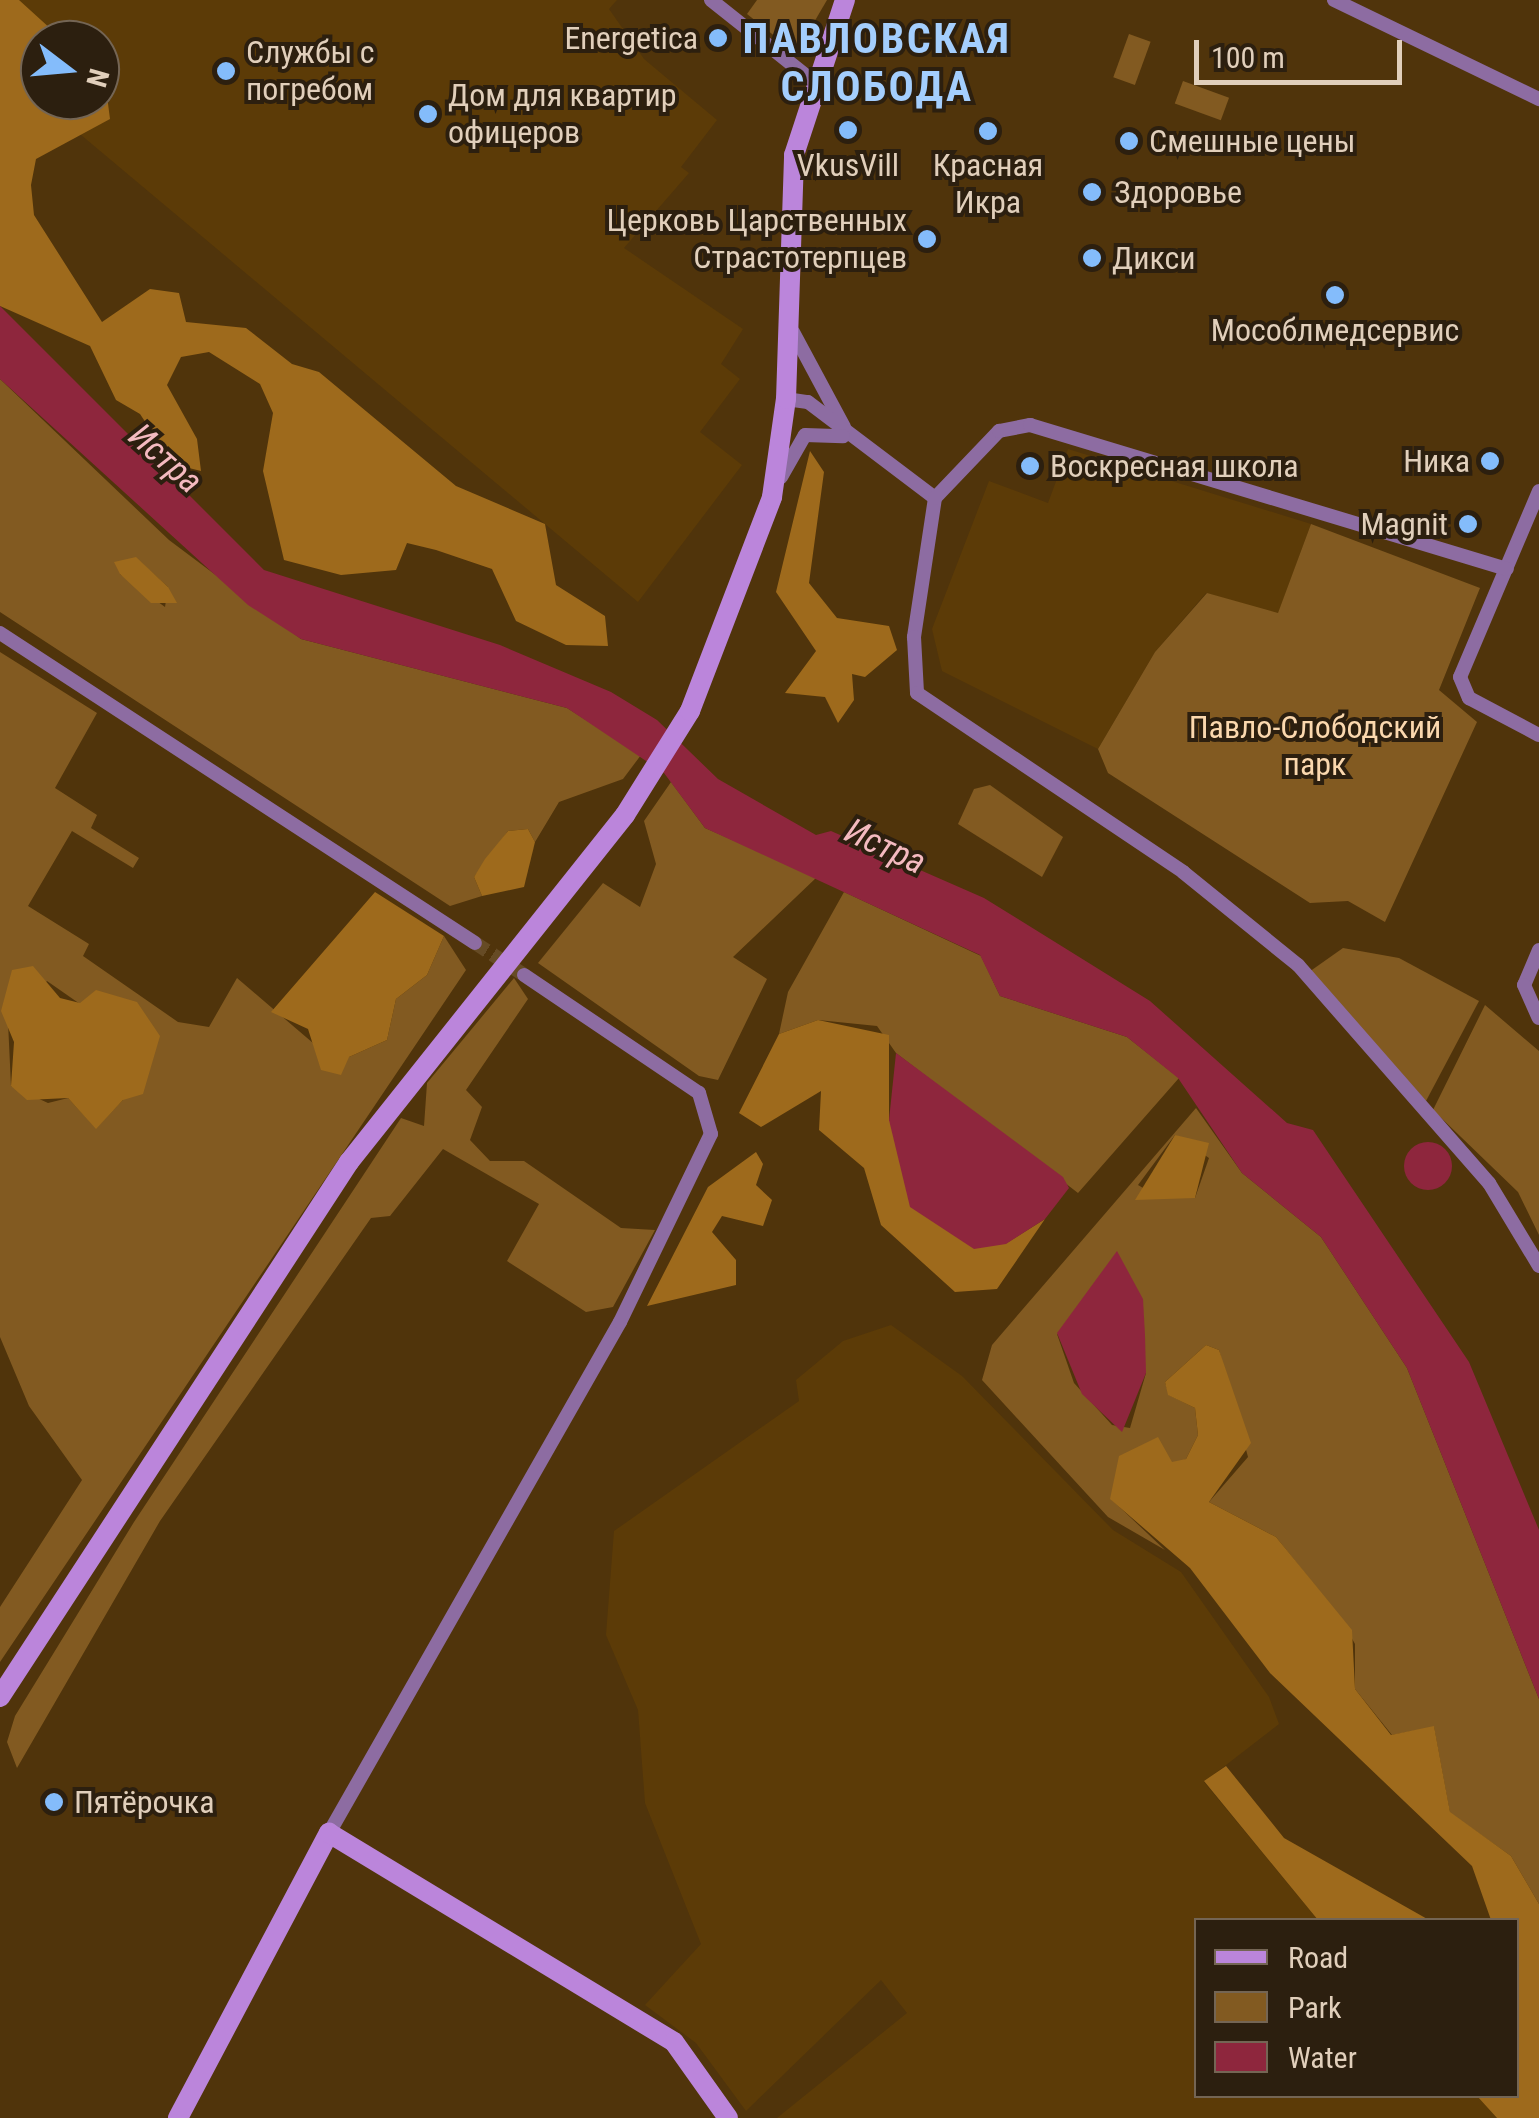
<!DOCTYPE html>
<html>
<head>
<meta charset="utf-8">
<style>
  body { margin:0 }
  #map { position:relative; width:1539px; height:2118px; overflow:hidden; background:#50340b; font-family:"Roboto Condensed",sans-serif }
  div>[style] { position:absolute }
  [style*='--x'] { left:calc(var(--x)*1px); top:calc(var(--y)*1px); width:calc(var(--w)*1px); rotate:calc(var(--a)*1deg) }
  .built>* { inset:0; background:#5c3b07 }
  .green>* { inset:0; background:#825a21; transform-origin:0 0 }
  .forest>* { inset:0; background:#9e6a1c }
  .water>* { inset:0; background:#8e263d }
  .round { border-radius:50% }
  .street-tunnel>* { height:14px; margin-top:-7px; transform-origin:0; background:repeating-linear-gradient(90deg,#664b25 0 14px,transparent 0 21px) }
  .street>* { height:14px; margin:-7px; padding:0 7px; transform-origin:7px; border-radius:7px; background:#8d6ca2 }
  .secondary>* { height:20px; margin:-10px; padding:0 10px; transform-origin:10px; border-radius:10px; background:#bb85db }
  .dots>* { width:28px; height:28px; translate:-50% -50%; box-sizing:border-box; border:5px solid #2c1f0f; border-radius:50% }
  span { translate:-50% -50%; white-space:nowrap; text-align:center; line-height:1.15; -webkit-text-stroke:8px #2c1f0f; paint-order:stroke }
  .poi-label { font-size:32px; color:#e1cfbb }
  .right { translate:-100% -50%; text-align:right }
  .left { translate:0 -50%; text-align:left }
  .park-label { font-size:32px; color:#fbd8ae }
  .water-label { font-size:35px; color:#f4bac0; font-style:italic }
  .district-label { font-size:42px; color:#a4cefd; font-weight:700; letter-spacing:2.5px }
  .legend { position:absolute; left:1194px; top:1918px; width:325px; height:180px; box-sizing:border-box; background:#2c1f0f; border:2px solid #746554; margin:0; padding:12px 18px; list-style:none; font-size:30px; color:#e1cfbb }
  .legend li { display:flex; align-items:center; gap:20px; height:50px }
  .legend b { width:50px; border:2px solid #746554 }
  .north { position:absolute; left:20px; top:20px; width:100px; height:100px; box-sizing:border-box; background:#2c1f0f; border:2px solid #746554; border-radius:50%; rotate:106deg; font-size:28px; font-weight:700; line-height:40px; text-align:center; color:#e1cfbb }
  .north::after { content:''; display:block; margin:auto; width:35px; height:45px; background:#84bcfb; clip-path:polygon(50% 0,100% 100%,50% 72%,0 100%) }
  .scale { position:absolute; left:1194px; top:40px; width:208px; height:45px; box-sizing:border-box; border:5px solid #e1cfbb; border-top:0; padding-left:12px; font-size:30px; line-height:35px; white-space:nowrap; color:#e1cfbb; -webkit-text-stroke:8px #2c1f0f; paint-order:stroke }
</style>
</head>
<body>
<div id="map">
  <div class="built">
    <div style="clip-path:polygon(evenodd,0 0,617px 0,609px 9px,644px 59px,717px 120px,681px 167px,689px 173px,624px 248px,743px 329px,721px 364px,740px 379px,700px 432px,742px 465px,638px 602px,0 67px,0 0,40px 40px,100px 40px,100px 100px,40px 100px,40px 40px)"></div>
    <div style="clip-path:polygon(1068px 449px,1311px 524px,1278px 614px,1206px 593px,1155px 652px,1098px 749px,942px 671px,932px 629px,989px 481px,1048px 503px)"></div>
    <div style="clip-path:polygon(891px 1325px,962px 1376px,1113px 1530px,1181px 1572px,1269px 1697px,1279px 1724px,1204px 1782px,1318px 1920px,1196px 1920px,1196px 2096px,1477px 2096px,1497px 2118px,777px 2118px,907px 2013px,881px 1980px,746px 2111px,696px 2043px,645px 2005px,701px 1944px,645px 1803px,638px 1710px,606px 1635px,614px 1531px,799px 1401px,796px 1380px,843px 1341px)"></div>
  </div>
  <div class="green">
    <div style="clip-path:polygon(757px 0,827px 0,796px 53px,747px 14px)"></div>
    <div style="left:1129px;top:34px;width:23px;height:46px;rotate:20deg"></div>
    <div style="left:1183px;top:81px;width:49px;height:24px;rotate:20deg"></div>
    <div style="clip-path:polygon(evenodd,0 379px,169px 540px,301px 639px,567px 708px,641px 755px,623px 779px,559px 802px,535px 842px,528px 829px,508px 831px,474px 877px,482px 896px,450px 906px,0 612px,0 379px,136px 558px,168px 587px,165px 607px,120px 574px,136px 558px)"></div>
    <div style="clip-path:polygon(1311px 524px,1480px 588px,1439px 690px,1477px 722px,1385px 922px,1348px 901px,1310px 903px,1108px 773px,1098px 749px,1155px 652px,1207px 593px,1278px 613px)"></div>
    <div style="clip-path:polygon(evenodd,0 652px,97px 713px,55px 788px,97px 815px,91px 828px,139px 858px,133px 868px,72px 831px,28px 906px,89px 944px,83px 956px,178px 1022px,209px 1027px,237px 978px,320px 1049px,349px 1057px,387px 1040px,396px 999px,427px 975px,444px 936px,466px 970px,0 1662px,0 1607px,82px 1480px,29px 1406px,0 1337px,0 652px,47px 981px,80px 1004px,123px 1100px,96px 1128px,68px 1098px,48px 1103px,11px 1086px,8px 1022px,47px 981px)"></div>
    <div style="clip-path:polygon(671px 782px,705px 828px,817px 877px,733px 957px,767px 979px,718px 1080px,699px 1076px,538px 963px,603px 883px,640px 907px,656px 864px,644px 821px)"></div>
    <div style="clip-path:polygon(990px 785px,1063px 837px,1042px 877px,958px 824px,974px 789px)"></div>
    <div style="clip-path:polygon(844px 892px,981px 956px,1000px 996px,1127px 1037px,1179px 1078px,1078px 1193px,896px 1053px,877px 1026px,818px 1020px,779px 1034px,788px 992px)"></div>
    <div style="clip-path:polygon(1343px 948px,1399px 958px,1479px 1001px,1426px 1101px,1309px 972px)"></div>
    <div style="clip-path:polygon(514px 978px,528px 999px,466px 1090px,482px 1107px,470px 1140px,490px 1161px,524px 1161px,621px 1228px,655px 1230px,613px 1307px,586px 1312px,507px 1261px,539px 1204px,443px 1149px,390px 1216px,371px 1218px,160px 1521px,17px 1768px,7px 1742px,15px 1716px,134px 1522px,401px 1118px,424px 1126px,427px 1083px)"></div>
    <div style="clip-path:polygon(1485px 1005px,1539px 1051px,1539px 1235px,1518px 1192px,1433px 1110px)"></div>
    <div style="clip-path:polygon(evenodd,1196px 1108px,1242px 1173px,1321px 1237px,1407px 1368px,1539px 1699px,1539px 1904px,1511px 1856px,1450px 1813px,1434px 1727px,1392px 1735px,1355px 1689px,1355px 1644px,1340px 1617px,1276px 1537px,1209px 1502px,1248px 1457px,1219px 1350px,1206px 1345px,1165px 1382px,1169px 1395px,1195px 1408px,1198px 1435px,1186px 1459px,1111px 1499px,1165px 1550px,1108px 1517px,982px 1380px,992px 1345px,1196px 1108px,1175px 1135px,1209px 1158px,1195px 1198px,1160px 1198px,1138px 1185px,1175px 1135px,1196px 1108px,1057px 1334px,1146px 1373px,1130px 1428px,1112px 1425px,1074px 1383px,1057px 1334px)"></div>
  </div>
  <div class="forest">
    <div style="clip-path:polygon(0 0,19px 0,63px 40px,40px 40px,40px 100px,100px 100px,100px 80px,106px 88px,110px 119px,36px 159px,31px 185px,34px 215px,102px 322px,150px 289px,179px 293px,186px 322px,246px 328px,292px 364px,319px 372px,456px 486px,545px 524px,556px 585px,605px 616px,608px 646px,566px 645px,516px 621px,492px 569px,436px 550px,407px 543px,396px 570px,341px 575px,284px 560px,263px 471px,273px 413px,260px 384px,209px 352px,181px 357px,167px 385px,197px 439px,201px 471px,173px 464px,140px 414px,116px 400px,90px 346px,0 306px)"></div>
    <div style="clip-path:polygon(810px 451px,824px 472px,809px 583px,837px 618px,889px 626px,897px 650px,865px 677px,852px 674px,854px 700px,838px 723px,825px 697px,785px 693px,816px 651px,776px 592px)"></div>
    <div style="clip-path:polygon(136px 557px,168px 587px,177px 603px,151px 603px,120px 574px,114px 562px)"></div>
    <div style="clip-path:polygon(528px 829px,535px 842px,524px 887px,482px 896px,474px 877px,485px 859px,508px 831px)"></div>
    <div style="clip-path:polygon(375px 892px,444px 936px,427px 975px,396px 999px,387px 1040px,349px 1057px,341px 1075px,321px 1070px,308px 1029px,271px 1012px)"></div>
    <div style="clip-path:polygon(33px 966px,60px 998px,80px 1003px,96px 990px,137px 1002px,160px 1036px,143px 1094px,123px 1100px,96px 1129px,68px 1098px,27px 1100px,11px 1086px,14px 1042px,1px 1011px,12px 970px)"></div>
    <div style="clip-path:polygon(818px 1020px,889px 1035px,889px 1120px,1005px 1244px,1045px 1219px,997px 1289px,955px 1292px,881px 1225px,864px 1168px,819px 1130px,821px 1091px,761px 1127px,739px 1113px,779px 1034px)"></div>
    <div style="clip-path:polygon(1175px 1135px,1209px 1143px,1195px 1198px,1135px 1200px)"></div>
    <div style="clip-path:polygon(756px 1152px,763px 1164px,756px 1185px,772px 1200px,763px 1226px,722px 1216px,712px 1232px,736px 1260px,736px 1285px,647px 1306px,708px 1187px)"></div>
    <div style="clip-path:polygon(1206px 1345px,1219px 1350px,1251px 1443px,1209px 1502px,1276px 1537px,1352px 1630px,1355px 1689px,1391px 1735px,1434px 1726px,1450px 1812px,1511px 1856px,1539px 1904px,1539px 2118px,1497px 2118px,1477px 2096px,1516px 2096px,1516px 1920px,1491px 1920px,1472px 1866px,1270px 1673px,1190px 1568px,1110px 1499px,1119px 1456px,1158px 1437px,1172px 1462px,1186px 1459px,1198px 1435px,1195px 1408px,1168px 1395px,1165px 1382px)"></div>
    <div style="clip-path:polygon(1226px 1766px,1284px 1838px,1429px 1920px,1318px 1920px,1204px 1781px)"></div>
  </div>
  <div class="water">
    <div style="clip-path:polygon(0 306px,264px 570px,500px 645px,611px 692px,657px 720px,718px 779px,816px 835px,831px 831px,984px 898px,1150px 1001px,1287px 1123px,1313px 1130px,1469px 1362px,1539px 1530px,1539px 1699px,1407px 1368px,1321px 1237px,1242px 1173px,1178px 1078px,1127px 1037px,1000px 996px,980px 955px,705px 828px,664px 773px,567px 708px,301px 639px,248px 605px,0 379px)"></div>
    <div style="clip-path:polygon(896px 1053px,1063px 1177px,1069px 1188px,1045px 1219px,1006px 1244px,974px 1249px,910px 1207px,889px 1120px)"></div>
    <div class="round" style="left:1404px;top:1142px;width:48px;height:48px"></div>
    <div style="clip-path:polygon(1117px 1251px,1143px 1299px,1145px 1335px,1146px 1373px,1122px 1432px,1082px 1394px,1057px 1333px)"></div>
  </div>
  <div class="street-tunnel">
    <div style="--x:475;--y:943;--w:59;--a:33.1"></div>
  </div>
  <div class="street">
    <div style="--x:711;--y:0;--w:130;--a:38.5"></div>
    <div style="--x:1334;--y:0;--w:228;--a:25.8"></div>
    <div style="--x:793;--y:332;--w:108;--a:61.8"></div>
    <div style="--x:786;--y:399;--w:22;--a:8"></div>
    <div style="--x:808;--y:402;--w:159;--a:37.1"></div>
    <div style="--x:781;--y:477;--w:48;--a:-60.3"></div>
    <div style="--x:805;--y:435;--w:38;--a:2"></div>
    <div style="--x:1539;--y:491;--w:202;--a:113"></div>
    <div style="--x:1460;--y:677;--w:23;--a:67"></div>
    <div style="--x:1469;--y:698;--w:79;--a:27.9"></div>
    <div style="--x:935;--y:498;--w:141;--a:98.6"></div>
    <div style="--x:914;--y:637;--w:56;--a:86.9"></div>
    <div style="--x:917;--y:693;--w:321;--a:33.9"></div>
    <div style="--x:1183;--y:872;--w:148;--a:39"></div>
    <div style="--x:1298;--y:965;--w:290;--a:48.8"></div>
    <div style="--x:1489;--y:1183;--w:97;--a:58.9"></div>
    <div style="--x:935;--y:498;--w:93;--a:-46.3"></div>
    <div style="--x:999;--y:431;--w:32;--a:-11"></div>
    <div style="--x:1030;--y:425;--w:498;--a:16.8"></div>
    <div style="--x:0;--y:633;--w:567;--a:33.13"></div>
    <div style="--x:1539;--y:950;--w:38;--a:113"></div>
    <div style="--x:1524;--y:985;--w:36;--a:66"></div>
    <div style="--x:329;--y:1833;--w:588;--a:-60.34"></div>
    <div style="--x:620;--y:1322;--w:209;--a:-64.2"></div>
    <div style="--x:711;--y:1134;--w:43;--a:-106.3"></div>
    <div style="--x:699;--y:1093;--w:211;--a:-146"></div>
  </div>
  <div class="secondary">
    <div style="--x:0;--y:1697;--w:639;--a:-56.88"></div>
    <div style="--x:349;--y:1162;--w:443;--a:-51.5"></div>
    <div style="--x:625;--y:815;--w:123;--a:-58"></div>
    <div style="--x:690;--y:711;--w:229;--a:-69"></div>
    <div style="--x:772;--y:497;--w:99;--a:-81.9"></div>
    <div style="--x:786;--y:399;--w:244;--a:-88.1"></div>
    <div style="--x:794;--y:155;--w:163;--a:-71.8"></div>
    <div style="--x:178;--y:2118;--w:323;--a:-62.1"></div>
    <div style="--x:329;--y:1833;--w:403;--a:31.2"></div>
    <div style="--x:674;--y:2042;--w:93;--a:54.6"></div>
  </div>
  <div class="dots">
    <div style="left:718px;top:38px;background:#84bcfb"></div>
    <div style="left:226px;top:71px;background:#84bcfb"></div>
    <div style="left:428px;top:114px;background:#84bcfb"></div>
    <div style="left:848px;top:130px;background:#84bcfb"></div>
    <div style="left:988px;top:131px;background:#84bcfb"></div>
    <div style="left:1129px;top:141px;background:#84bcfb"></div>
    <div style="left:1092px;top:192px;background:#84bcfb"></div>
    <div style="left:927px;top:239px;background:#84bcfb"></div>
    <div style="left:1092px;top:258px;background:#84bcfb"></div>
    <div style="left:1335px;top:295px;background:#84bcfb"></div>
    <div style="left:1490px;top:461px;background:#84bcfb"></div>
    <div style="left:1030px;top:466px;background:#84bcfb"></div>
    <div style="left:1468px;top:524px;background:#84bcfb"></div>
    <div style="left:54px;top:1802px;background:#84bcfb"></div>
  </div>
  <div class="poi-label">
    <span class="right" style="left:698px;top:38px">Energetica</span>
    <span class="left" style="left:246px;top:71px">Службы с<br>погребом</span>
    <span class="left" style="left:448px;top:114px">Дом для квартир<br>офицеров</span>
    <span class="left" style="left:1149px;top:141px">Смешные цены</span>
    <span style="left:848px;top:165px">VkusVill</span>
    <span style="left:988px;top:184px">Красная<br>Икра</span>
    <span class="left" style="left:1114px;top:192px">Здоровье</span>
    <span class="right" style="left:907px;top:239px">Церковь Царственных<br>Страстотерпцев</span>
    <span class="left" style="left:1112px;top:258px">Дикси</span>
    <span style="left:1335px;top:330px">Мособлмедсервис</span>
    <span class="right" style="left:1470px;top:461px">Ника</span>
    <span class="left" style="left:1050px;top:466px">Воскресная школа</span>
    <span class="right" style="left:1448px;top:524px">Magnit</span>
    <span class="left" style="left:74px;top:1802px">Пятёрочка</span>
  </div>
  <div class="park-label">
    <span style="left:1315px;top:746px">Павло-Слободский<br>парк</span>
  </div>
  <div class="water-label">
    <span style="left:165px;top:459px;rotate:42deg">Истра</span>
    <span style="left:885px;top:847px;rotate:25deg">Истра</span>
  </div>
  <div class="district-label">
    <span style="left:877px;top:63px">ПАВЛОВСКАЯ<br>СЛОБОДА</span>
  </div>
  <ul class="legend">
  <li><b style="height:12px;background:#bb85db"></b>Road</li>
  <li><b style="height:28px;background:#825a21"></b>Park</li>
  <li><b style="height:28px;background:#8e263d"></b>Water</li>
  </ul>
  <div class="north">N</div>
  <div class="scale">100 m</div>
</div>
</body>
</html>
